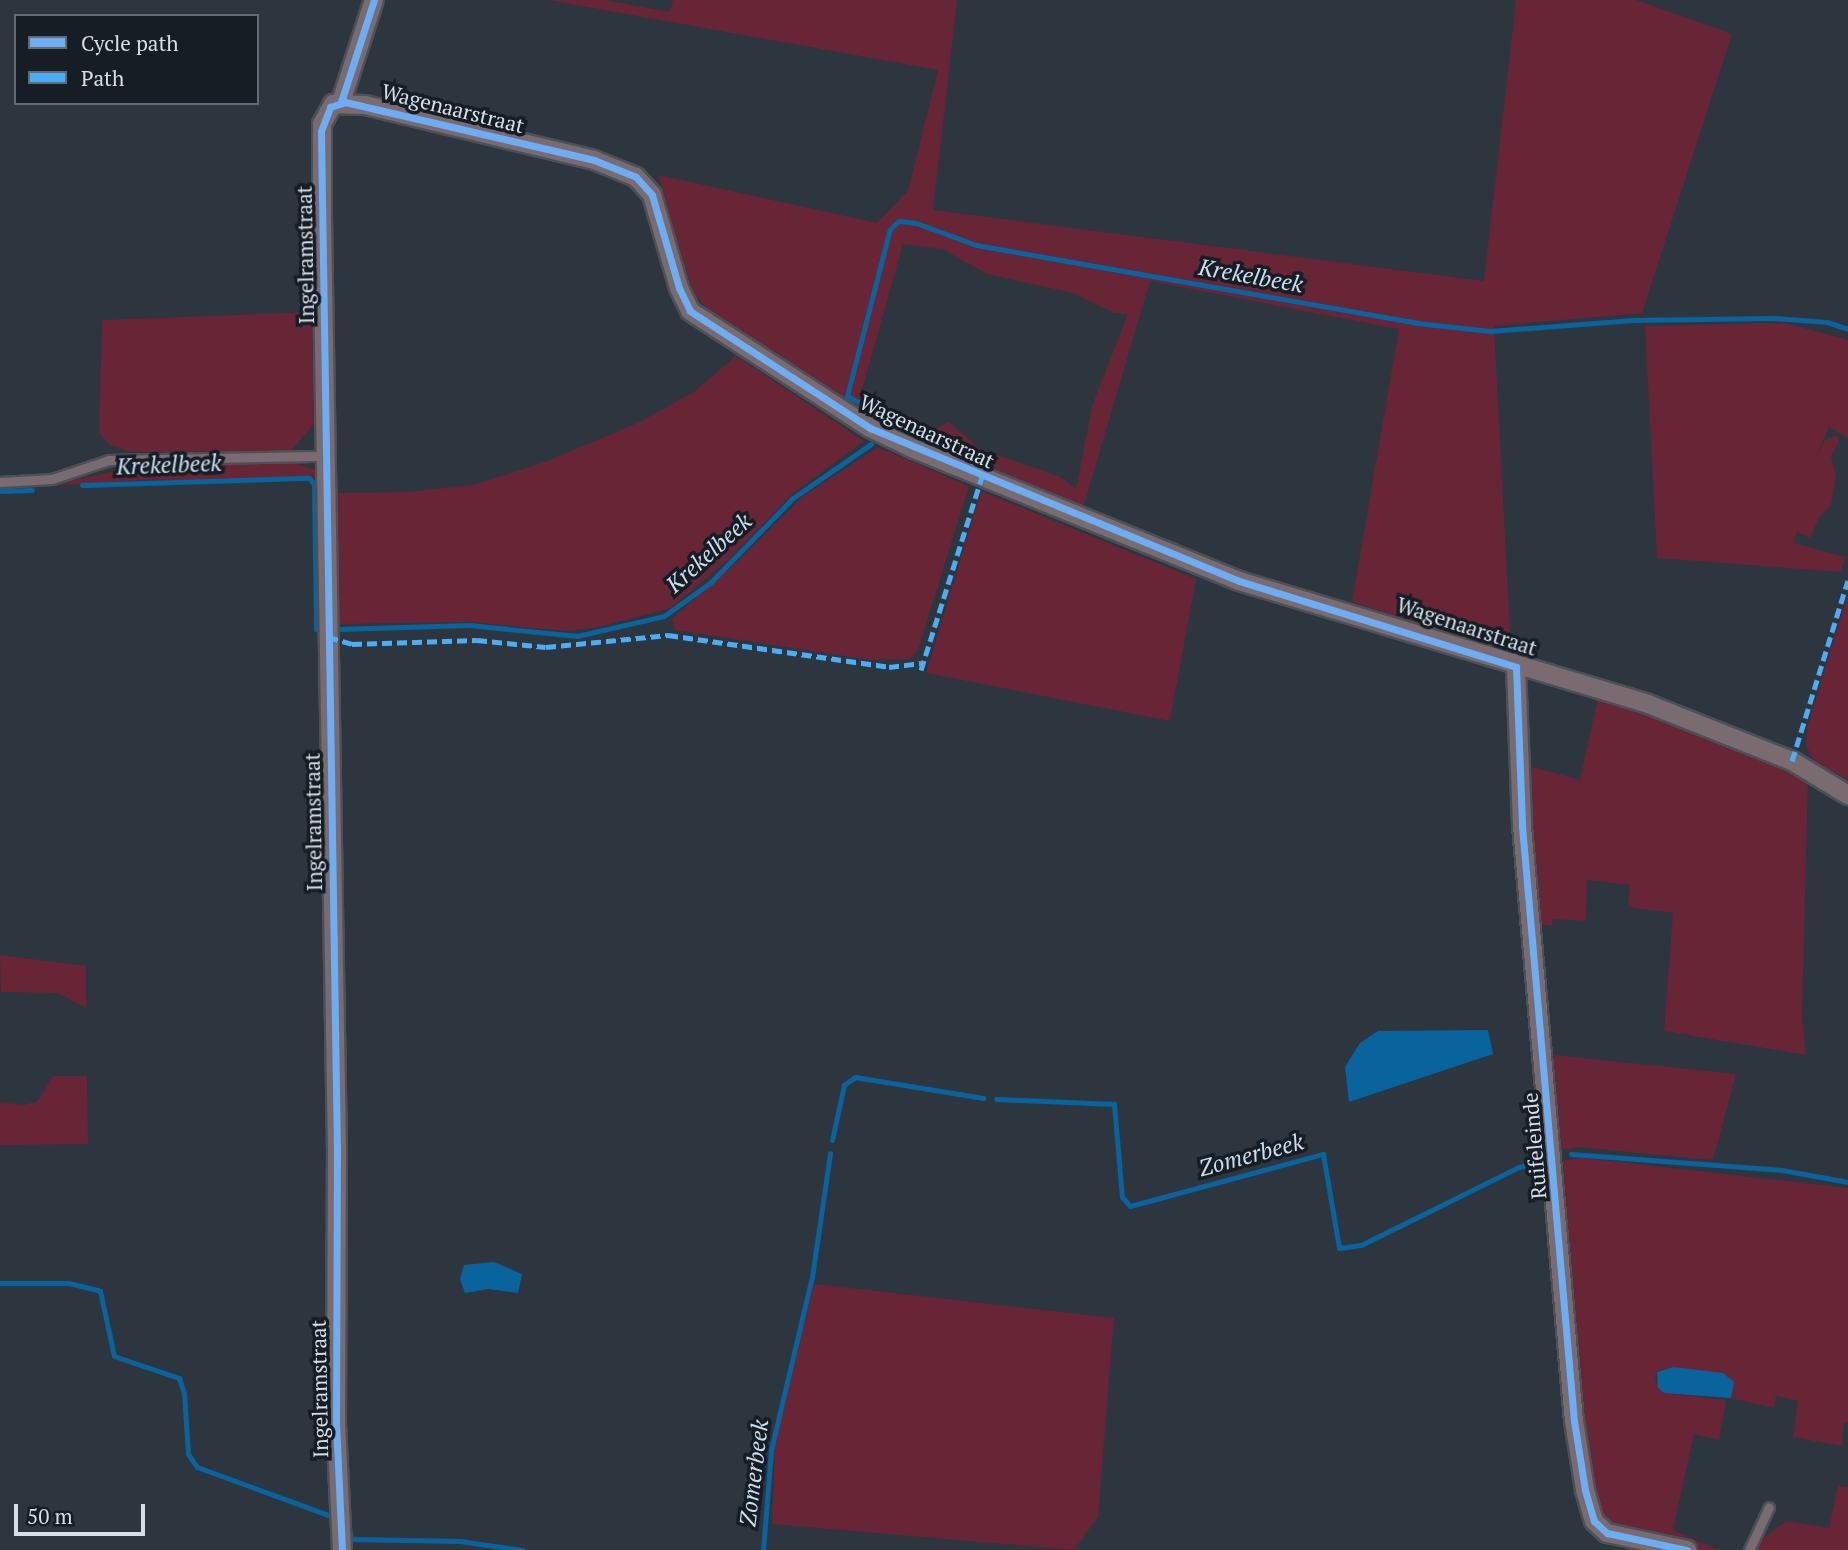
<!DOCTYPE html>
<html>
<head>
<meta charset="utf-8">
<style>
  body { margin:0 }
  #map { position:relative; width:1848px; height:1550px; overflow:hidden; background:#2d363f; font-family:"PT Serif",serif }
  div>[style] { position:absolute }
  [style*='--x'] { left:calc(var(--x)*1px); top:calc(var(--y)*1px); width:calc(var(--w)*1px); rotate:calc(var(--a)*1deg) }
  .green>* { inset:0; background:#672535 }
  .water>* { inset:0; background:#09639d }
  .stream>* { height:5px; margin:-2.5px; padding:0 2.5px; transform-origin:2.5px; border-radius:2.5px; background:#09639d }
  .roads { filter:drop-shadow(2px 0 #4a5159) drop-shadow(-2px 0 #4a5159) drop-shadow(0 2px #4a5159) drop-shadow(0 -2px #4a5159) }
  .lane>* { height:9px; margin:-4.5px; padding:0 4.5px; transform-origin:4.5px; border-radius:4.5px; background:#796b6f }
  .street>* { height:18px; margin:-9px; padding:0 9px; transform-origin:9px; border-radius:9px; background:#796b6f }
  .quiet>* { height:5px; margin-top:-2.5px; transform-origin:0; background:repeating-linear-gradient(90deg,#49aef6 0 10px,transparent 0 15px) }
  .cycleway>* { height:7px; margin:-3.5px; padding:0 3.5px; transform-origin:3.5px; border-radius:3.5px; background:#6dadf4 }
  span { translate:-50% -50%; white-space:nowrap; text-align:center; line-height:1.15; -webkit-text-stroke:7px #161d24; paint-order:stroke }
  .street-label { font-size:21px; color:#d5dfe9 }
  .water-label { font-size:23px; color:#caddef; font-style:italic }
  .legend { position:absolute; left:14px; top:14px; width:245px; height:91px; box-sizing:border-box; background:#161d24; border:2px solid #626b73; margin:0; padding:9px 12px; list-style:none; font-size:21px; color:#d5dfe9 }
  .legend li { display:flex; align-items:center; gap:14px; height:35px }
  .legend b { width:35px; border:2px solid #626b73 }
  .scale { position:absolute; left:14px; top:1504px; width:131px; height:32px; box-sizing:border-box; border:4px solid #d5dfe9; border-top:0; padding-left:9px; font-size:21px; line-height:24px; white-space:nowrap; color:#d5dfe9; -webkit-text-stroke:5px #161d24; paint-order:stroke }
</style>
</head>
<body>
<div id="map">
  <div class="green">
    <div style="clip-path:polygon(549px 0,604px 0,670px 12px,673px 0,957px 0,933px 210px,1484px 281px,1516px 0,1636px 0,1732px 34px,1642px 313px,1494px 326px,1511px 652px,1352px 602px,1399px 329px,1150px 281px,1083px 508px,991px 472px,997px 455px,1061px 477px,1076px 489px,1092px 406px,1128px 314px,1114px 313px,1073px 293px,987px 274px,943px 249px,903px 244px,861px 393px,885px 410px,914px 417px,932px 431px,949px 422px,981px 450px,972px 465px,852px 409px,838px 399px,838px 393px,717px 318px,696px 297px,689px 280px,658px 175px,877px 223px,908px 191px,938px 70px)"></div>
    <div style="clip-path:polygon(312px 312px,317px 420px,291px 451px,130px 452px,109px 444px,99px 433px,102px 320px)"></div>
    <div style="clip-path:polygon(1785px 323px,1848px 340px,1848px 438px,1829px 427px,1813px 464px,1824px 441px,1836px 435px,1839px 439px,1831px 458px,1836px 475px,1831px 505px,1819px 517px,1810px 538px,1797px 532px,1794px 543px,1845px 557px,1841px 572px,1657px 558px,1645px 326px)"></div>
    <div style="clip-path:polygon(736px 356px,864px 441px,792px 494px,730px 558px,671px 608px,599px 627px,566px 631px,468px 622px,339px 624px,336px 493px,410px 492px,473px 485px,545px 462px,640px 422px,695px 391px)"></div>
    <div style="clip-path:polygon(878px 447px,969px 486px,918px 650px,910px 659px,871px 660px,675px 630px,672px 619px,737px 562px,802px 497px)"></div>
    <div style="clip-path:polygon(294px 463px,319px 471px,320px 479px,143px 480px,45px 486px,140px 466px)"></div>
    <div style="clip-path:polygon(981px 491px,1196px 579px,1170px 721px,926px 673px)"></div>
    <div style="clip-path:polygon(1848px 593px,1848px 780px,1814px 761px,1806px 746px,1807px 728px)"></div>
    <div style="clip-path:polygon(1599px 693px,1808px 778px,1802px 1017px,1806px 1055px,1664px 1031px,1673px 913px,1628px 907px,1630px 885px,1587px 880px,1586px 921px,1553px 919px,1552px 926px,1540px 924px,1525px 765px,1580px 780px)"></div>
    <div style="clip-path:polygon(0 955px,86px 966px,86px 1008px,58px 993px,1px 992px)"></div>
    <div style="clip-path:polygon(1553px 1055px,1736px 1074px,1713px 1160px,1579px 1147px,1561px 1150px)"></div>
    <div style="clip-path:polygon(53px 1076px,87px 1076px,88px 1144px,0 1145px,0 1102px,24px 1105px,38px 1101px)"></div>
    <div style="clip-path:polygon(1583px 1158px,1848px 1188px,1848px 1423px,1844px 1423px,1842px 1446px,1793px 1437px,1798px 1401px,1776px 1396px,1774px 1408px,1731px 1398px,1734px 1382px,1663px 1369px,1657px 1372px,1655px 1378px,1664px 1393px,1726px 1400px,1719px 1440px,1694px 1434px,1673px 1530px,1719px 1550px,1702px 1550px,1674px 1537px,1617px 1530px,1602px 1519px,1595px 1501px,1583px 1446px,1563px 1160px)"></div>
    <div style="clip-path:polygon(814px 1284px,1114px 1318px,1098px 1517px,1074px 1550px,772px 1524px,775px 1443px)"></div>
    <div style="clip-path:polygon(1838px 1486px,1848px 1487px,1848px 1550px,1755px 1550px,1758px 1542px,1786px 1521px,1829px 1528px)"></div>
  </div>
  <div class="water">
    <div style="clip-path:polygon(1378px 1031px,1488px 1030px,1493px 1054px,1349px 1102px,1345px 1067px,1360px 1043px)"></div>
    <div style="clip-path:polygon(494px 1262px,522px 1274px,518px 1293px,489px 1289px,465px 1293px,460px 1279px,464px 1265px)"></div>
    <div style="clip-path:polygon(1674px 1367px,1723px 1373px,1734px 1382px,1731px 1398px,1664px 1393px,1658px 1388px,1657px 1372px)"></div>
  </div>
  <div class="stream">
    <div style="--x:893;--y:429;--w:8;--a:-67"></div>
    <div style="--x:896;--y:422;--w:55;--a:-152"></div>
    <div style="--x:847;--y:396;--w:172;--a:-75.6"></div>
    <div style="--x:890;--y:229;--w:12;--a:-42"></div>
    <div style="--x:899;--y:221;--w:17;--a:7"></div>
    <div style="--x:916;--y:223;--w:64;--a:20.1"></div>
    <div style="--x:976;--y:245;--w:448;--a:10"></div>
    <div style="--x:1417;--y:323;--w:73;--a:6.3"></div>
    <div style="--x:1490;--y:331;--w:144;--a:-4.4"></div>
    <div style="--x:1634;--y:320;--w:139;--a:-0.8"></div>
    <div style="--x:1773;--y:318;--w:54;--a:4.2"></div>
    <div style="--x:1827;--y:322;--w:22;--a:18"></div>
    <div style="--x:82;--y:485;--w:227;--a:-1.8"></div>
    <div style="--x:309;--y:478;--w:8;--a:50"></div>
    <div style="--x:314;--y:484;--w:145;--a:89.2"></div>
    <div style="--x:316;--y:629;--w:6;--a:9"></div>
    <div style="--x:0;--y:491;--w:32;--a:-2"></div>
    <div style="--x:338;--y:629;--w:131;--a:-1.7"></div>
    <div style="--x:469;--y:625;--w:109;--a:5.8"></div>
    <div style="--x:577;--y:636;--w:89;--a:-12.9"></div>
    <div style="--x:664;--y:616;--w:57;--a:-35.7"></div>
    <div style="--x:710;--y:583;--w:119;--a:-45.7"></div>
    <div style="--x:793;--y:498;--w:95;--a:-34.7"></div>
    <div style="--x:996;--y:1099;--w:118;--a:2.4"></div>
    <div style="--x:1114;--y:1104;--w:93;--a:85.1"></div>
    <div style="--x:1122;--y:1197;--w:12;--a:48"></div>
    <div style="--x:1130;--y:1206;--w:200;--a:-15.1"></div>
    <div style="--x:1323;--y:1154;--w:95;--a:80.3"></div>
    <div style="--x:1339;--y:1248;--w:22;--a:-8"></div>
    <div style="--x:1361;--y:1245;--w:176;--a:-26.3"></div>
    <div style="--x:1519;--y:1167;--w:30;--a:-17"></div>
    <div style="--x:832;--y:1140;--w:56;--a:-77.7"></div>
    <div style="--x:844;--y:1085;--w:14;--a:-36"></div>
    <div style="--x:855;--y:1077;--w:130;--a:9.3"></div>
    <div style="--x:1571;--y:1154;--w:212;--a:4.3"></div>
    <div style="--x:1782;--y:1170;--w:67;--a:10.3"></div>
    <div style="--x:0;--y:1283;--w:69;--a:0"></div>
    <div style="--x:69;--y:1283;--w:32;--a:14"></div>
    <div style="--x:100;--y:1291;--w:66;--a:77.8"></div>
    <div style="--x:114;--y:1356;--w:69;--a:18.7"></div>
    <div style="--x:179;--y:1378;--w:16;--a:72"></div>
    <div style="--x:184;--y:1393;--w:61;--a:86.2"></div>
    <div style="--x:188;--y:1454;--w:16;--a:55"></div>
    <div style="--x:197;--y:1467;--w:140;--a:20.1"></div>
    <div style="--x:348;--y:1518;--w:21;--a:82"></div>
    <div style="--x:351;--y:1539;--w:109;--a:1.1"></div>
    <div style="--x:460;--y:1541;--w:63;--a:8.3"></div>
    <div style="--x:763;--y:1550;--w:100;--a:-85.4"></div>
    <div style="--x:771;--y:1450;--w:178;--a:-76.7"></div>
    <div style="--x:812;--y:1277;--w:125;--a:-81.7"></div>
  </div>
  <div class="roads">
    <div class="lane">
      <div style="--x:0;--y:482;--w:52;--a:-3.3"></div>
      <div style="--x:52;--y:479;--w:60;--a:-18.4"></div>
      <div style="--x:109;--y:460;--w:216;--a:-1.1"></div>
      <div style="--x:1749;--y:1550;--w:47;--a:-65.1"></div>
    </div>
    <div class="street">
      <div style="--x:341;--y:102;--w:107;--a:-72.1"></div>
      <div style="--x:1516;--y:667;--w:159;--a:87.8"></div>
      <div style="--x:1522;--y:826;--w:597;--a:85.01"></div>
      <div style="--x:1574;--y:1421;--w:70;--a:80.9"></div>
      <div style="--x:1585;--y:1490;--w:32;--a:74"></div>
      <div style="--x:1594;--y:1521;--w:18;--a:43"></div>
      <div style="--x:1607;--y:1533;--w:82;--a:12"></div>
      <div style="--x:342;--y:1550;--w:125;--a:-92.7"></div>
      <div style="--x:336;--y:1425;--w:273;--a:-89.8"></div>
      <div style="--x:337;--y:1152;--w:935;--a:-90.92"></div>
      <div style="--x:322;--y:217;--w:93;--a:-90"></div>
      <div style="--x:322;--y:124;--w:23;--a:-61"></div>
      <div style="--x:333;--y:104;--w:32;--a:2"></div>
      <div style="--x:365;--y:105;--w:236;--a:13.5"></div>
      <div style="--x:594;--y:160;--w:45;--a:22"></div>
      <div style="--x:636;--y:177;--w:24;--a:48"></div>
      <div style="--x:652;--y:195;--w:97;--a:73.8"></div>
      <div style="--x:679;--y:288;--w:25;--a:64"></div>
      <div style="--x:690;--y:311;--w:215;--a:33"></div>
      <div style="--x:870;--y:428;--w:49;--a:25.5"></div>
      <div style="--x:914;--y:449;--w:351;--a:22.1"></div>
      <div style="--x:1239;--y:581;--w:427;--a:16.7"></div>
      <div style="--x:1648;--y:704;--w:155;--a:21.6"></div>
      <div style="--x:1792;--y:761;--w:66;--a:31.3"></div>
    </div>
  </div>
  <div class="quiet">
    <div style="--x:328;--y:637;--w:25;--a:16"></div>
    <div style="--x:352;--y:644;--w:125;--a:-1.8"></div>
    <div style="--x:477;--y:640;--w:69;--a:5.8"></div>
    <div style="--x:546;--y:647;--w:123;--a:-5.6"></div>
    <div style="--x:668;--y:635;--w:223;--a:8.2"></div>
    <div style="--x:889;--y:667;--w:34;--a:-7"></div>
    <div style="--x:921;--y:670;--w:203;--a:-72.5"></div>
    <div style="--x:1792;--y:761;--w:189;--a:-72.8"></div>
  </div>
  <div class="cycleway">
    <div style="--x:341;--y:102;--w:107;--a:-72.1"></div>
    <div style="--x:342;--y:1550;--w:125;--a:-92.7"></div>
    <div style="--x:336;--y:1425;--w:273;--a:-89.8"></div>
    <div style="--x:337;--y:1152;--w:1021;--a:-90.9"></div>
    <div style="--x:321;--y:131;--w:26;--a:-69"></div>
    <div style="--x:330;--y:107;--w:16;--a:-18"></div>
    <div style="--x:345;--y:102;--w:256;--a:13.1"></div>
    <div style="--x:594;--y:160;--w:45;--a:22"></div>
    <div style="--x:636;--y:177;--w:24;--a:48"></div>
    <div style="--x:652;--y:195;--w:97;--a:73.8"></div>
    <div style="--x:679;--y:288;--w:25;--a:64"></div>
    <div style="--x:690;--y:311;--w:215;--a:33"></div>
    <div style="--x:870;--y:428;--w:399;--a:22.5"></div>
    <div style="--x:1239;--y:581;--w:290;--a:17.2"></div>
    <div style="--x:1516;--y:667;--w:159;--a:87.8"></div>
    <div style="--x:1522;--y:826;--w:597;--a:85.01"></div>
    <div style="--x:1574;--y:1421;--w:70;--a:80.9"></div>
    <div style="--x:1585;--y:1490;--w:32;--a:74"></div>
    <div style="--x:1594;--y:1521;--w:18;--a:43"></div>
    <div style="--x:1607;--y:1533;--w:82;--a:12"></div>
  </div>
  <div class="street-label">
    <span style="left:453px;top:108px;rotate:14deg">Wagenaarstraat</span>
    <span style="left:305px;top:255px;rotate:-91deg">Ingelramstraat</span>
    <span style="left:927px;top:431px;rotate:25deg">Wagenaarstraat</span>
    <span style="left:1467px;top:626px;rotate:18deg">Wagenaarstraat</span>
    <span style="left:313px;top:822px;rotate:-91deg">Ingelramstraat</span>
    <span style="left:1534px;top:1146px;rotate:-95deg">Ruifeleinde</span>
    <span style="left:319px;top:1389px;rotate:-91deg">Ingelramstraat</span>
  </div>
  <div class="water-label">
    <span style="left:1251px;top:276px;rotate:10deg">Krekelbeek</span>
    <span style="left:169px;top:465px;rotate:-2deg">Krekelbeek</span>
    <span style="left:709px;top:553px;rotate:-42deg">Krekelbeek</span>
    <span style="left:1251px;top:1155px;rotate:-15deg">Zomerbeek</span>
    <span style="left:754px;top:1473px;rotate:-83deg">Zomerbeek</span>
  </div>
  <ul class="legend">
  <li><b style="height:9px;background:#6dadf4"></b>Cycle path</li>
  <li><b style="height:9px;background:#49aef6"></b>Path</li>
  </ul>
  <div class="scale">50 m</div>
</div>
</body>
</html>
